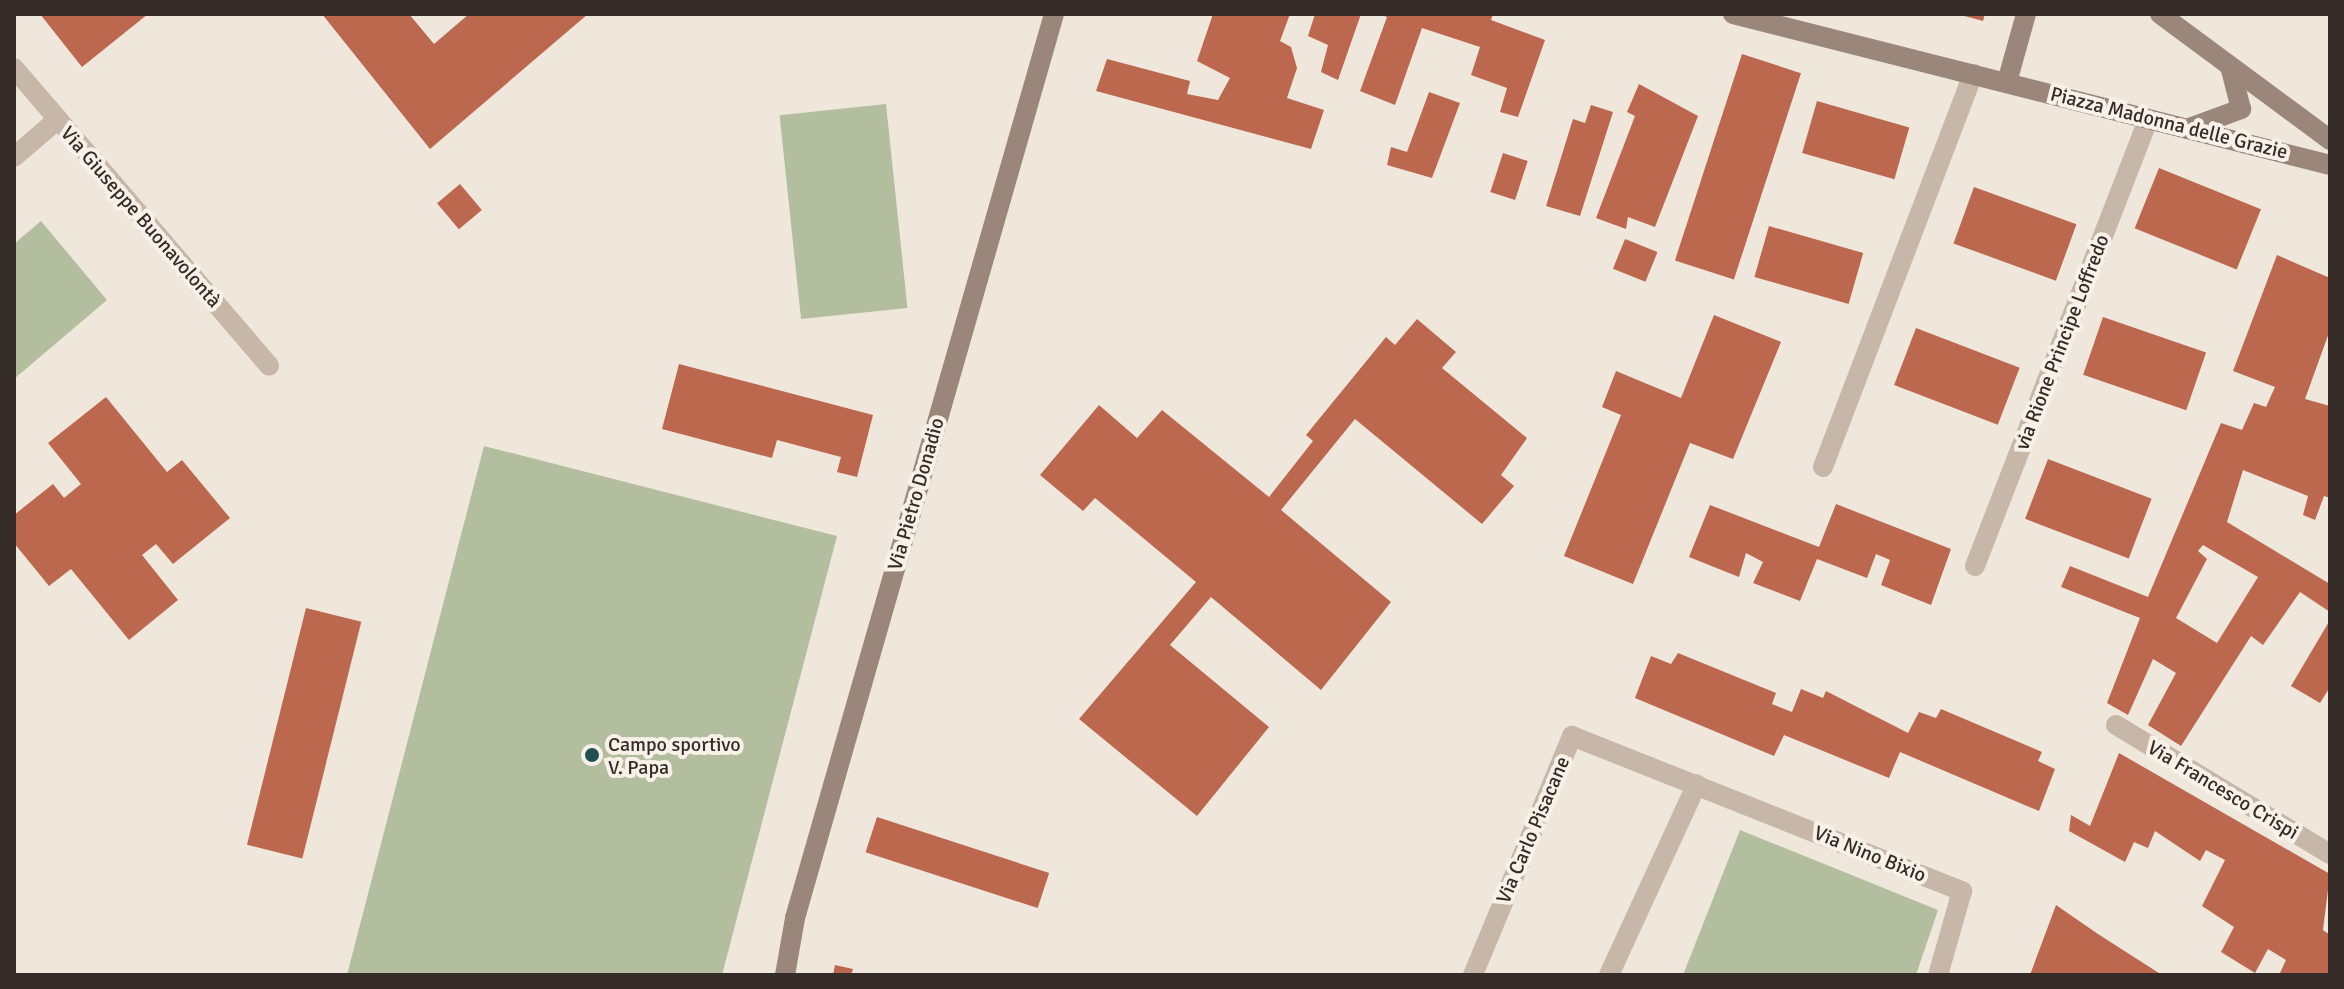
<!DOCTYPE html>
<html>
<head>
<meta charset="utf-8">
<style>
  body { margin:0 }
  #map { position:relative; width:2344px; height:989px; overflow:hidden; background:#f0e7dc; font-family:Signika,sans-serif }
  div>[style] { position:absolute }
  [style*='--x'] { left:calc(var(--x)*1px); top:calc(var(--y)*1px); width:calc(var(--w)*1px); rotate:calc(var(--a)*1deg) }
  .green>* { inset:0; background:#b3be9e; transform-origin:0 0 }
  .building>* { inset:0; background:#bc684e; transform-origin:0 0 }
  .lane>* { height:20px; margin:-10px; padding:0 10px; transform-origin:10px; border-radius:10px; background:#c7b7a9 }
  .street>* { height:20px; margin:-10px; padding:0 10px; transform-origin:10px; border-radius:10px; background:#c7b7a9 }
  .secondary>* { height:20px; margin:-10px; padding:0 10px; transform-origin:10px; border-radius:10px; background:#9a867b }
  .dots>* { width:22px; height:22px; translate:-50% -50%; box-sizing:border-box; border:4px solid #f8f1e8; border-radius:50% }
  span { translate:-50% -50%; white-space:nowrap; text-align:center; line-height:1.15; -webkit-text-stroke:8px #f8f1e8; paint-order:stroke }
  .street-label { font-size:20px; color:#352c28 }
  .poi-label { font-size:20px; color:#352c28 }
  .left { translate:0 -50%; text-align:left }
  .frame { position:absolute; inset:0; border:16px solid #352c28; pointer-events:none }
</style>
</head>
<body>
<div id="map">
  <div class="green">
    <div style="left:886px;top:104px;width:205px;height:107px;rotate:84deg"></div>
    <div style="clip-path:polygon(41px 221px,107px 300px,14px 379px,14px 244px)"></div>
    <div style="clip-path:polygon(484px 446px,837px 536px,722px 975px,347px 975px)"></div>
    <div style="clip-path:polygon(1740px 830px,1938px 910px,1916px 975px,1683px 975px)"></div>
  </div>
  <div class="building">
    <div style="clip-path:polygon(40px 14px,148px 14px,82px 67px)"></div>
    <div style="clip-path:polygon(322px 14px,409px 14px,434px 44px,469px 14px,588px 14px,430px 149px)"></div>
    <div style="clip-path:polygon(1213px 14px,1290px 14px,1280px 41px,1291px 47px,1297px 68px,1287px 98px,1324px 110px,1311px 149px,1096px 91px,1107px 59px,1190px 81px,1187px 94px,1218px 100px,1230px 78px,1197px 61px)"></div>
    <div style="clip-path:polygon(1315px 14px,1361px 14px,1338px 80px,1321px 72px,1328px 45px,1308px 36px)"></div>
    <div style="clip-path:polygon(1379px 14px,1493px 14px,1491px 20px,1545px 40px,1518px 117px,1500px 112px,1507px 88px,1471px 75px,1480px 47px,1422px 28px,1395px 105px,1360px 91px,1387px 17px)"></div>
    <div style="clip-path:polygon(1957px 14px,1985px 14px,1983px 21px)"></div>
    <div style="left:1742px;top:54px;width:62px;height:217px;rotate:18deg"></div>
    <div style="clip-path:polygon(1639px 84px,1698px 116px,1655px 227px,1628px 217px,1626px 229px,1596px 218px,1635px 116px,1627px 112px)"></div>
    <div style="clip-path:polygon(1429px 92px,1460px 103px,1432px 178px,1387px 165px,1391px 147px,1407px 152px)"></div>
    <div style="left:1817px;top:101px;width:96px;height:54px;rotate:16deg"></div>
    <div style="clip-path:polygon(1591px 105px,1613px 112px,1580px 216px,1546px 206px,1573px 119px,1585px 123px)"></div>
    <div style="left:1503px;top:153px;width:26px;height:41px;rotate:18deg"></div>
    <div style="left:2159px;top:168px;width:110px;height:65px;rotate:22deg"></div>
    <div style="left:460px;top:184px;width:34px;height:30px;rotate:50deg"></div>
    <div style="left:1974px;top:187px;width:109px;height:60px;rotate:20deg"></div>
    <div style="left:1769px;top:226px;width:98px;height:53px;rotate:16deg"></div>
    <div style="left:1625px;top:239px;width:35px;height:32px;rotate:22deg"></div>
    <div style="clip-path:polygon(evenodd,2277px 255px,2330px 278px,2330px 330px,2305px 399px,2330px 406px,2330px 498px,2324px 496px,2315px 520px,2303px 515px,2308px 496px,2243px 470px,2227px 522px,2330px 584px,2330px 612px,2300px 592px,2263px 645px,2251px 636px,2181px 746px,2148px 725px,2176px 673px,2153px 659px,2128px 715px,2107px 703px,2140px 618px,2061px 587px,2070px 566px,2148px 597px,2221px 423px,2242px 430px,2254px 403px,2266px 407px,2275px 387px,2233px 371px,2277px 255px,2203px 545px,2258px 577px,2217px 643px,2176px 618px,2207px 559px,2198px 551px,2203px 545px)"></div>
    <div style="clip-path:polygon(1714px 315px,1781px 342px,1733px 459px,1690px 443px,1633px 584px,1564px 556px,1621px 415px,1602px 407px,1616px 371px,1681px 398px)"></div>
    <div style="left:2103px;top:317px;width:109px;height:61px;rotate:19deg"></div>
    <div style="clip-path:polygon(1417px 319px,1456px 352px,1442px 368px,1527px 438px,1501px 475px,1514px 486px,1482px 524px,1355px 419px,1281px 510px,1391px 602px,1321px 690px,1211px 597px,1170px 645px,1269px 727px,1197px 816px,1079px 719px,1196px 582px,1095px 498px,1083px 511px,1040px 475px,1099px 405px,1137px 438px,1162px 410px,1269px 497px,1313px 441px,1306px 435px,1386px 337px,1395px 345px)"></div>
    <div style="left:1916px;top:328px;width:111px;height:61px;rotate:21deg"></div>
    <div style="clip-path:polygon(679px 364px,873px 415px,857px 477px,837px 472px,841px 457px,777px 440px,772px 458px,662px 429px)"></div>
    <div style="clip-path:polygon(106px 397px,167px 472px,182px 460px,230px 518px,173px 564px,156px 544px,142px 555px,178px 600px,129px 640px,71px 569px,49px 586px,14px 543px,14px 515px,53px 484px,64px 498px,81px 484px,48px 443px)"></div>
    <div style="left:2048px;top:459px;width:111px;height:64px;rotate:21deg"></div>
    <div style="clip-path:polygon(1836px 504px,1951px 549px,1931px 605px,1881px 585px,1890px 560px,1876px 554px,1867px 578px,1817px 559px,1800px 601px,1753px 583px,1763px 562px,1746px 553px,1739px 577px,1689px 557px,1710px 505px,1819px 547px)"></div>
    <div style="left:306px;top:608px;width:57px;height:244px;rotate:14deg"></div>
    <div style="clip-path:polygon(2330px 620px,2330px 687px,2320px 703px,2291px 686px)"></div>
    <div style="clip-path:polygon(1678px 653px,1776px 693px,1772px 704px,1792px 712px,1801px 689px,1823px 698px,1826px 691px,1908px 733px,1919px 712px,1936px 718px,1941px 709px,2042px 752px,2038px 761px,2055px 769px,2039px 811px,1900px 752px,1889px 778px,1784px 735px,1774px 756px,1635px 698px,1651px 656px,1671px 664px)"></div>
    <div style="clip-path:polygon(2119px 753px,2330px 874px,2323px 930px,2330px 935px,2330px 975px,2279px 975px,2286px 960px,2268px 949px,2255px 973px,2221px 952px,2234px 927px,2202px 906px,2225px 860px,2206px 850px,2200px 861px,2155px 831px,2148px 848px,2134px 842px,2125px 862px,2069px 831px,2071px 815px,2090px 826px)"></div>
    <div style="left:877px;top:817px;width:181px;height:37px;rotate:18deg"></div>
    <div style="clip-path:polygon(2056px 905px,2098px 934px,2162px 975px,2030px 975px)"></div>
    <div style="clip-path:polygon(835px 965px,853px 969px,851px 975px,833px 975px)"></div>
  </div>
  <div class="lane">
    <div style="--x:1823;--y:467;--w:421;--a:-69.1"></div>
    <div style="--x:1975;--y:566;--w:479;--a:-68.8"></div>
  </div>
  <div class="street">
    <div style="--x:14;--y:68;--w:392;--a:49.4"></div>
    <div style="--x:14;--y:157;--w:58;--a:-40.8"></div>
    <div style="--x:2116;--y:725;--w:250;--a:31.1"></div>
    <div style="--x:1473;--y:975;--w:259;--a:-67.5"></div>
    <div style="--x:1572;--y:736;--w:420;--a:21.7"></div>
    <div style="--x:1962;--y:891;--w:87;--a:105.9"></div>
    <div style="--x:1609;--y:975;--w:210;--a:-65.3"></div>
  </div>
  <div class="secondary">
    <div style="--x:1733;--y:14;--w:616;--a:14.19"></div>
    <div style="--x:2160;--y:14;--w:212;--a:36.5"></div>
    <div style="--x:2007;--y:82;--w:71;--a:-74.4"></div>
    <div style="--x:2187;--y:129;--w:58;--a:-20.3"></div>
    <div style="--x:2241;--y:109;--w:44;--a:-104.3"></div>
    <div style="--x:785;--y:975;--w:58;--a:-80"></div>
    <div style="--x:795;--y:918;--w:940;--a:-74.01"></div>
  </div>
  <div class="dots">
    <div style="left:592px;top:755px;background:#215053"></div>
  </div>
  <div class="street-label">
    <span style="left:2169px;top:123px;rotate:14deg">Piazza Madonna delle Grazie</span>
    <span style="left:141px;top:217px;rotate:49deg">Via Giuseppe Buonavolontà</span>
    <span style="left:2062px;top:342px;rotate:-69deg">via Rione Principe Loffredo</span>
    <span style="left:916px;top:494px;rotate:-74deg">Via Pietro Donadio</span>
    <span style="left:2223px;top:790px;rotate:31deg">Via Francesco Crispi</span>
    <span style="left:1533px;top:830px;rotate:-67deg">Via Carlo Pisacane</span>
    <span style="left:1870px;top:854px;rotate:22deg">Via Nino Bixio</span>
  </div>
  <div class="poi-label">
    <span class="left" style="left:608px;top:756px">Campo sportivo<br>V. Papa</span>
  </div>
  <div class="frame"></div>
</div>
</body>
</html>
